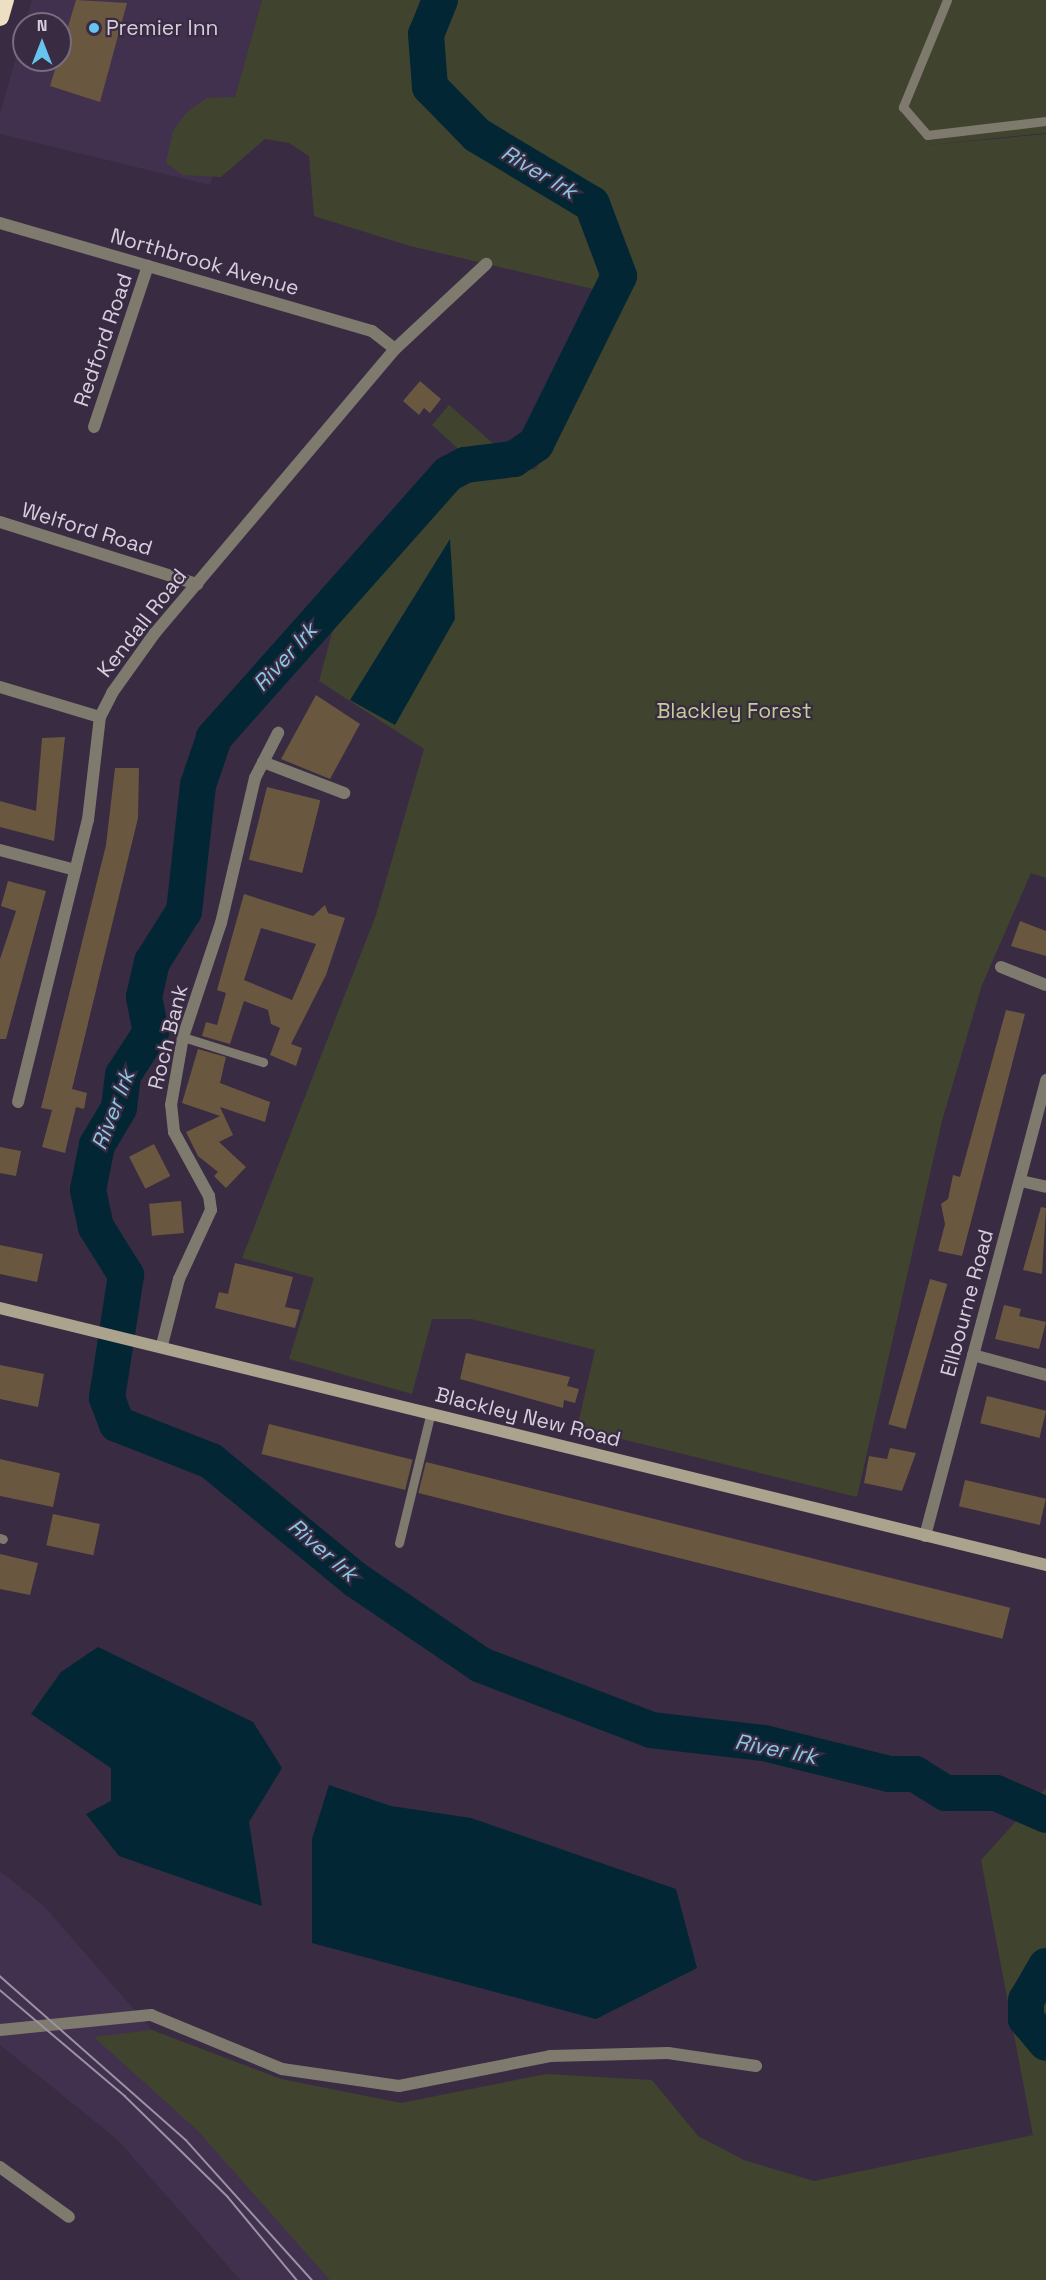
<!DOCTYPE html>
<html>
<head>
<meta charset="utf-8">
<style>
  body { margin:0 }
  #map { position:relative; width:1046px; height:2280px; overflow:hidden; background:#382b42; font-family:"Space Grotesk",sans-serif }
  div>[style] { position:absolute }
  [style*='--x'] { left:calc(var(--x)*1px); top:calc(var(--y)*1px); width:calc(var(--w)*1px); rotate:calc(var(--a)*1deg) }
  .built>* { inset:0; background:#41314e }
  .green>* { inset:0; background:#40442f }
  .water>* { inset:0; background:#032634 }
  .river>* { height:36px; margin:-18px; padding:0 18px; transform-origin:18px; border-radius:18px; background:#032634 }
  .building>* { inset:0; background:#6a5740; transform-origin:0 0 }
  .lane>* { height:9px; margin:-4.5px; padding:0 4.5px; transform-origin:4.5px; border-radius:4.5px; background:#7f7a6e }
  .street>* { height:12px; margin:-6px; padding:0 6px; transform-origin:6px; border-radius:6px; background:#7f7a6e }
  .secondary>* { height:12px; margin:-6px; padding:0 6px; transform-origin:6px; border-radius:6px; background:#aca38f }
  .highway>* { height:18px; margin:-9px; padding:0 9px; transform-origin:9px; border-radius:9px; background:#eddfc1 }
  .tram>* { height:1.5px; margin:-0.75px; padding:0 0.75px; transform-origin:0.75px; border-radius:0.75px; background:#9b92a4 }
  .dots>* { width:16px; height:16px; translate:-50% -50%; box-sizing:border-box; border:3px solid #382b42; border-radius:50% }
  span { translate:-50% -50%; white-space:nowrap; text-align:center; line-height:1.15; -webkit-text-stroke:4.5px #382b42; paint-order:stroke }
  .poi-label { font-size:21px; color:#d6cedd }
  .left { translate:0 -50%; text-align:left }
  .street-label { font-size:21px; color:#d6cedd }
  .park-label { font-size:21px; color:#c3ce96 }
  .water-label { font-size:22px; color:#89c8e5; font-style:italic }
  .north { position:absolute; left:12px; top:12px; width:60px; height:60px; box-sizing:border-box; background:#382b42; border:2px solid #776c80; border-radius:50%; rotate:0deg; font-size:16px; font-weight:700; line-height:24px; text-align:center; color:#d6cedd }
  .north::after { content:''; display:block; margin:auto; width:21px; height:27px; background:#66c4ef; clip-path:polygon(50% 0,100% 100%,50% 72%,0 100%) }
</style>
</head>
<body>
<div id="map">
  <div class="built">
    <div style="clip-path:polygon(32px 0,262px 0,210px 185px,0 134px,0 114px,24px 29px,24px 60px,60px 60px,60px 24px,25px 24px)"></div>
    <div style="clip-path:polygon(0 1871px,44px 1906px,152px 2030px,409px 2280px,240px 2280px,118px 2140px,0 2045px)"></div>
  </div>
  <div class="green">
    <div style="clip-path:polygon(262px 0,1046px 0,1046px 133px,918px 146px,1046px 134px,1046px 878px,1031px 873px,982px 985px,942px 1121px,857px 1497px,577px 1428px,595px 1350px,471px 1319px,432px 1319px,412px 1394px,289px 1359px,314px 1278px,242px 1258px,376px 915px,424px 749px,319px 681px,336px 618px,463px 476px,536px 469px,623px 296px,410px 246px,314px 216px,309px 156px,289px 143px,265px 139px,221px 177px,183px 175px,166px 163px,173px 131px,187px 112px,207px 98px,235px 97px)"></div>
    <div style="clip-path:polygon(449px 405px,496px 446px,464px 454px,432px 425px)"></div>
    <div style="clip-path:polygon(1046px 1788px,1046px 2280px,330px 2280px,197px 2130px,94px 2037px,152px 2030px,281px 2079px,401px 2103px,546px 2074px,652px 2080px,698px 2136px,744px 2160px,814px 2181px,1033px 2135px,981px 1860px)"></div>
  </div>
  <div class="water">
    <div style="clip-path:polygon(450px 539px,455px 619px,395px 725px,350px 700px)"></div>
    <div style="clip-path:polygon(98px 1647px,253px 1722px,282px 1768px,249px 1822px,262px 1906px,119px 1856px,86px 1814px,111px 1801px,111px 1768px,31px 1714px,61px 1672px)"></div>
    <div style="clip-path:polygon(329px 1785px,391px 1806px,471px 1818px,676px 1889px,697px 1968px,596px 2019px,312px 1943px,312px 1839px)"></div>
  </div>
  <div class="river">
    <div style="--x:440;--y:0;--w:37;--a:112"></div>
    <div style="--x:426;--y:34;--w:53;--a:85.7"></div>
    <div style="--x:430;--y:87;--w:67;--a:45.6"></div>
    <div style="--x:477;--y:135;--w:134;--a:31"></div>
    <div style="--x:592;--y:204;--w:77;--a:69.4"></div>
    <div style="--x:619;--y:276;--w:187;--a:116.3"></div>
    <div style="--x:536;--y:444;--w:27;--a:146"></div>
    <div style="--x:514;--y:459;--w:49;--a:173"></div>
    <div style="--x:465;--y:465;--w:19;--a:152"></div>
    <div style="--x:448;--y:474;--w:353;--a:131.6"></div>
    <div style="--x:214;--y:738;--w:50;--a:108.8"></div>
    <div style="--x:198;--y:785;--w:127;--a:96.3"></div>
    <div style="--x:184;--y:911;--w:60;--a:122.1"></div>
    <div style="--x:152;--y:962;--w:36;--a:103"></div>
    <div style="--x:144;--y:997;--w:36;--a:79"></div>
    <div style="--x:151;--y:1032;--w:51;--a:123.1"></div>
    <div style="--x:123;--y:1075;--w:33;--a:97"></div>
    <div style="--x:119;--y:1108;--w:43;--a:120.7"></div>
    <div style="--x:97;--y:1145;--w:46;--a:101.3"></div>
    <div style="--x:88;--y:1190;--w:38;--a:78"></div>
    <div style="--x:96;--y:1227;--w:57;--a:58"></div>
    <div style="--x:126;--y:1275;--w:124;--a:98.8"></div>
    <div style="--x:107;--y:1398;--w:28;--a:69"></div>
    <div style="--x:117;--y:1424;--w:101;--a:21.5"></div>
    <div style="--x:211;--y:1461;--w:188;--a:39.4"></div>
    <div style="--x:356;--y:1580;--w:151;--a:34.2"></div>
    <div style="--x:481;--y:1665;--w:182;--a:20.9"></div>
    <div style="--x:651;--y:1730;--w:114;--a:6.6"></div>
    <div style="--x:764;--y:1743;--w:129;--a:13.9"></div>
    <div style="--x:889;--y:1774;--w:26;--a:0"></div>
    <div style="--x:915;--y:1774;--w:36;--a:32"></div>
    <div style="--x:946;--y:1793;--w:50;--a:0"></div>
    <div style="--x:996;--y:1793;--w:55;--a:23.7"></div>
    <div style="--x:1046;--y:1966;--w:39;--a:120"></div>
    <div style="--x:1026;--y:2000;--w:19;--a:90"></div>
    <div style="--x:1026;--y:2019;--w:31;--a:50"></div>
  </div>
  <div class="building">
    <div style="clip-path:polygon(76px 0,127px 3px,100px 102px,50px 86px)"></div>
    <div style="clip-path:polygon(420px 381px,441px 399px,430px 413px,424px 408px,419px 415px,403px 401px)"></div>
    <div style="clip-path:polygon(316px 695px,360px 724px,330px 779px,281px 759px)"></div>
    <div style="clip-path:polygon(65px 737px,54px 841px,0 827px,0 801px,36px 811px,42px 738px)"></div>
    <div style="clip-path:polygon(115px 768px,139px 768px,138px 818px,72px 1089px,87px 1093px,84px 1109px,76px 1107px,65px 1153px,42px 1147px,52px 1110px,41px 1108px,106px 845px)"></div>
    <div style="left:267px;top:787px;width:55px;height:75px;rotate:14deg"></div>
    <div style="clip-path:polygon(8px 881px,46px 891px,6px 1039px,0 1039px,0 959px,16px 911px,1px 906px)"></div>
    <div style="clip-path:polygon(evenodd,244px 894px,313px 916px,325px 905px,328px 913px,345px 918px,326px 975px,291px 1044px,302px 1048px,296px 1066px,270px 1055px,280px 1028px,271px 1024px,268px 1010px,244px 1001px,230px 1044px,202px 1036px,206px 1022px,217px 1025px,226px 993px,217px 990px,244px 894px,261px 928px,316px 944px,292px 1000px,244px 980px,261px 928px)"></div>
    <div style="clip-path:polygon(1020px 921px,1046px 931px,1046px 956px,1011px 946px)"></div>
    <div style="clip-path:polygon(1006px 1010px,1025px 1014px,962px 1256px,938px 1251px,945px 1224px,941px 1204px,948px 1199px,953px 1175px,960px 1177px)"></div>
    <div style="clip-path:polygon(198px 1049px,226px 1057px,220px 1083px,270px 1102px,265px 1122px,220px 1107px,233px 1135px,219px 1142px,246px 1167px,226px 1188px,214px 1176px,218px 1172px,198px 1156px,186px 1132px,220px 1116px,182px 1103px)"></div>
    <div style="left:154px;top:1144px;width:36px;height:28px;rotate:63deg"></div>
    <div style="clip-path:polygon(0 1147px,21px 1151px,16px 1176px,0 1173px)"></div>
    <div style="left:181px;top:1201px;width:32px;height:32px;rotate:85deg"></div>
    <div style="clip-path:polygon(1041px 1207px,1046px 1208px,1042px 1274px,1023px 1270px)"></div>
    <div style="clip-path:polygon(0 1245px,43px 1254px,37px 1282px,0 1274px)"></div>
    <div style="clip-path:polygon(235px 1263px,293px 1277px,285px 1307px,300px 1310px,295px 1328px,215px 1308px,219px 1292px,228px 1294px)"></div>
    <div style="left:930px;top:1279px;width:18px;height:151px;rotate:16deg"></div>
    <div style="clip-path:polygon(1004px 1305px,1021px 1309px,1019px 1316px,1046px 1322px,1039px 1349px,995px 1339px)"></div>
    <div style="clip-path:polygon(466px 1353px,570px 1377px,567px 1386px,579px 1389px,575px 1403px,564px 1400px,563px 1408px,460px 1379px)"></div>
    <div style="clip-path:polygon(0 1365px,44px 1374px,38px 1407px,0 1399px)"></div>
    <div style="left:987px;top:1396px;width:61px;height:28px;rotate:14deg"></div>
    <div style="left:269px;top:1424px;width:148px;height:31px;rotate:14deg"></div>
    <div style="clip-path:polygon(890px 1448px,916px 1453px,902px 1491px,864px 1483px,869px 1456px,887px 1459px)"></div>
    <div style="clip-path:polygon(0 1459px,60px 1473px,53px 1507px,0 1496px)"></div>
    <div style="left:426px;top:1462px;width:602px;height:32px;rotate:14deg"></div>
    <div style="left:965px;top:1480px;width:83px;height:27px;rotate:13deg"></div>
    <div style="left:53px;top:1514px;width:48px;height:32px;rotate:12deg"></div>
    <div style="clip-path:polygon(0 1554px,38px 1563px,30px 1595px,0 1589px)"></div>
  </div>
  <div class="lane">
    <div style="--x:947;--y:0;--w:116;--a:112.4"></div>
    <div style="--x:903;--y:107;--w:37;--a:49"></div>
    <div style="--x:927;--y:135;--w:120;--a:-6.7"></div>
    <div style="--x:183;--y:1037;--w:84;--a:17.4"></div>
    <div style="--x:0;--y:1538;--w:3;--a:18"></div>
    <div style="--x:399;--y:1543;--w:135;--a:-76.3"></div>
  </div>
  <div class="street">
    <div style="--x:0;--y:223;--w:387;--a:16.2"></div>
    <div style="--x:372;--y:331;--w:29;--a:38"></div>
    <div style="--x:94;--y:427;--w:170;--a:-71.5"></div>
    <div style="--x:0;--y:522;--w:207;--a:17.5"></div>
    <div style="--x:0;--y:687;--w:104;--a:16.7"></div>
    <div style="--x:263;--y:762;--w:87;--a:20.9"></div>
    <div style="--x:0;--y:850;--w:78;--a:14.9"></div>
    <div style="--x:1001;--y:967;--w:48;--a:21.8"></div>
    <div style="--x:18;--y:1102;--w:291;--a:-76.1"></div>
    <div style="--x:88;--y:820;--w:104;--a:-83.4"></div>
    <div style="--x:100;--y:717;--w:27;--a:-63"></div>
    <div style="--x:112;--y:693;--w:74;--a:-54.4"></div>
    <div style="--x:155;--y:633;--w:372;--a:-49.8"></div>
    <div style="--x:395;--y:349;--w:125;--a:-43"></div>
    <div style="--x:1021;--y:1181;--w:26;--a:13"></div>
    <div style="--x:162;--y:1345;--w:68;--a:-75.6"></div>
    <div style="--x:179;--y:1279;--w:76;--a:-65.1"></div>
    <div style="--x:211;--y:1210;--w:14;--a:-98"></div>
    <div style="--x:209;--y:1196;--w:73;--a:-118.7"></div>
    <div style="--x:174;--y:1132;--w:27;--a:-96"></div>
    <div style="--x:171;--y:1105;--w:69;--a:-80"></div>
    <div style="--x:183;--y:1037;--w:120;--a:-71.6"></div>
    <div style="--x:221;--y:923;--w:149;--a:-76.8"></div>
    <div style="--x:255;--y:778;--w:51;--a:-62.9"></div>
    <div style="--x:973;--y:1355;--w:76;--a:15.3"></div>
    <div style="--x:925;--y:1536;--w:472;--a:-75.1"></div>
    <div style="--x:0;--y:2030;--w:152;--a:-5.7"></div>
    <div style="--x:151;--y:2015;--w:142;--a:22.4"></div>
    <div style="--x:282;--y:2069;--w:118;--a:8.3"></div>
    <div style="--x:399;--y:2086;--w:154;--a:-11.2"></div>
    <div style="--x:550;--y:2056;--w:118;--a:-1.5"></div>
    <div style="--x:668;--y:2053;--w:89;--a:8.4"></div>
    <div style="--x:0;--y:2167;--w:85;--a:35.9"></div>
  </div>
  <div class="secondary">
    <div style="--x:0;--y:1308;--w:1077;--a:13.8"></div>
  </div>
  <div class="highway">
    <div style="--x:0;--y:17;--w:18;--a:-74"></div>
  </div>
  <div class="tram">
    <div style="--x:0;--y:1976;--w:248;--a:41.4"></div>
    <div style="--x:186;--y:2140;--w:188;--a:48"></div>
    <div style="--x:0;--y:1990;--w:164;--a:40.3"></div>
    <div style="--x:125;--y:2096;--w:144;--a:44.4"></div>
    <div style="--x:228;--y:2197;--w:108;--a:50.3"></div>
  </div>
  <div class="dots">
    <div style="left:94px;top:28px;background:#66c4ef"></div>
  </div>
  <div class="poi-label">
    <span class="left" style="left:106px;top:28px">Premier Inn</span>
  </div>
  <div class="street-label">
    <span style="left:205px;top:262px;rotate:16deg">Northbrook Avenue</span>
    <span style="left:103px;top:340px;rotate:-71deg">Redford Road</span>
    <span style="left:87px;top:529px;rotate:17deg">Welford Road</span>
    <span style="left:142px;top:623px;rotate:-52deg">Kendall Road</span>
    <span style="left:168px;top:1037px;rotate:-76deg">Roch Bank</span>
    <span style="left:967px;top:1303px;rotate:-75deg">Ellbourne Road</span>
    <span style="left:528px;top:1417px;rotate:14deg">Blackley New Road</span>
  </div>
  <div class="park-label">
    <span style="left:734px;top:711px">Blackley Forest</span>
  </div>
  <div class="water-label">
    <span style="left:539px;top:172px;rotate:31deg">River Irk</span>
    <span style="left:285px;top:657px;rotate:-48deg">River Irk</span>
    <span style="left:113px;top:1110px;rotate:-69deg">River Irk</span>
    <span style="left:323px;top:1550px;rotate:41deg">River Irk</span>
    <span style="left:776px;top:1749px;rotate:11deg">River Irk</span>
  </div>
  <div class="north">N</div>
</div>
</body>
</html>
